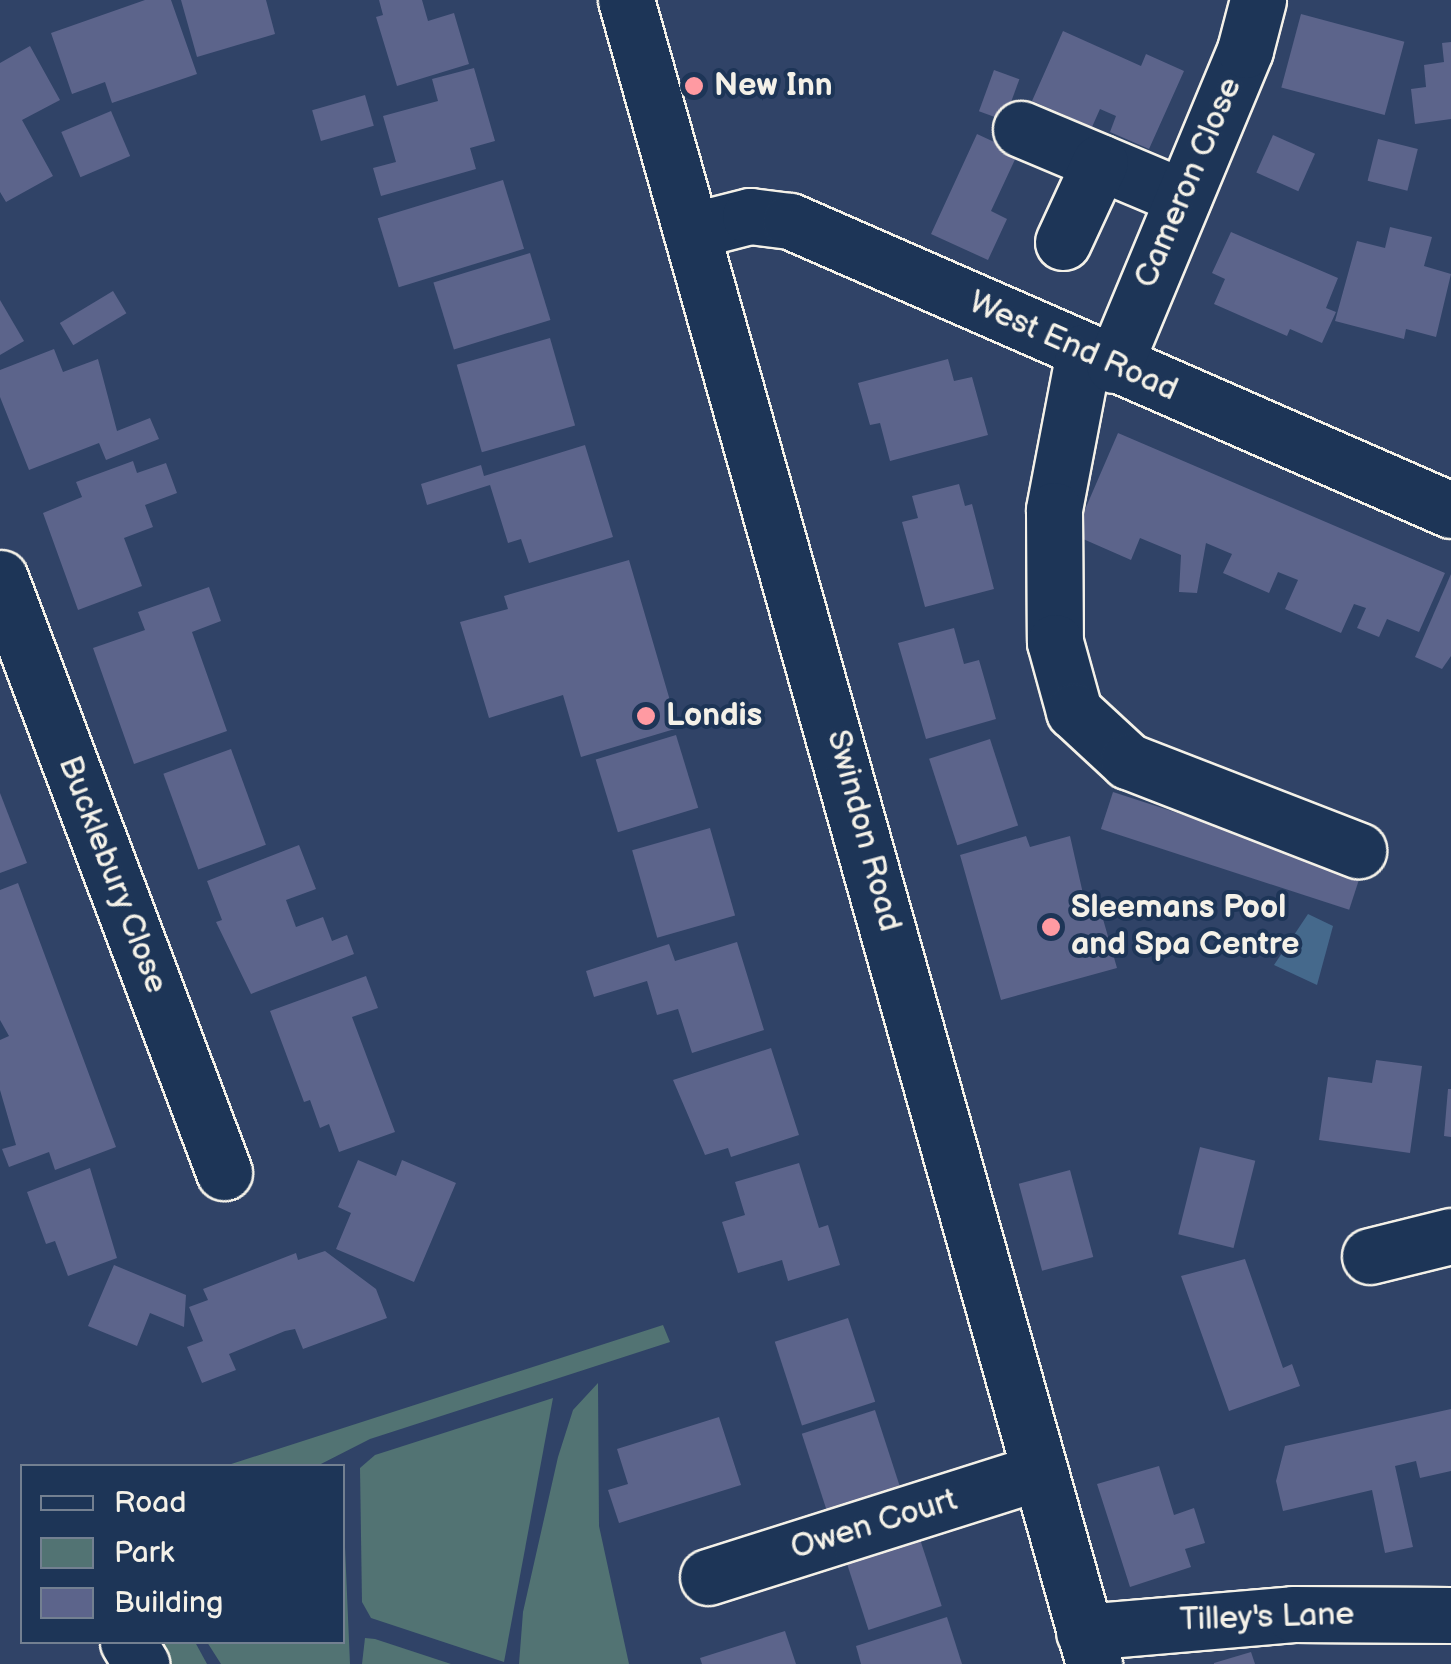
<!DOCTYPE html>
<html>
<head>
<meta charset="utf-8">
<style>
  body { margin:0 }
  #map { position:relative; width:1451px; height:1664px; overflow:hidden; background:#304367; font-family:"Balsamiq Sans",sans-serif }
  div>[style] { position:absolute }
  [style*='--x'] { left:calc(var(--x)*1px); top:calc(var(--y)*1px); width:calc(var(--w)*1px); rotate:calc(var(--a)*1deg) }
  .green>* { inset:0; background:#527373 }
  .water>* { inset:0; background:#45698c }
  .building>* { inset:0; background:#5c648b; transform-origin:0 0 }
  .roads { filter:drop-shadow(2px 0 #f4f1e8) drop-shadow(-2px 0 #f4f1e8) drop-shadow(0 2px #f4f1e8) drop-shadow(0 -2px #f4f1e8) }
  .minor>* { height:55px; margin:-27.5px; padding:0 27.5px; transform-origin:27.5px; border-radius:27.5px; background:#1d3557 }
  .major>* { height:55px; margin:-27.5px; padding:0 27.5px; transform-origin:27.5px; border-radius:27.5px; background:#1d3557 }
  .dots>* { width:28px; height:28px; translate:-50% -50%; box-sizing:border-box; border:5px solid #1d3557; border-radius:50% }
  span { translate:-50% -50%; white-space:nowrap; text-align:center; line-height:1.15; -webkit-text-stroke:8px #1d3557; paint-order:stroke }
  .poi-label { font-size:32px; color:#f4f1e8; font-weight:700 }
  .left { translate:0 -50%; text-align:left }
  .street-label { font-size:32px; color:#f4f1e8 }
  .legend { position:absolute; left:20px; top:1464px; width:325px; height:180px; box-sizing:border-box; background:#1d3557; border:2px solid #738091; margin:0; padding:12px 18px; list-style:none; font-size:30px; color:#f4f1e8 }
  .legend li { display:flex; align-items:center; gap:20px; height:50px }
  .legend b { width:50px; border:2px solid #738091 }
</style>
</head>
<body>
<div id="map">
  <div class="green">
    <div style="clip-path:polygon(663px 1325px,670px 1342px,370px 1439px,317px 1466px,225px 1466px)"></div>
    <div style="clip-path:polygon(598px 1383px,599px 1526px,629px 1664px,519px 1664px,523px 1612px,558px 1457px,573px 1410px)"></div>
    <div style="clip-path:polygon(553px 1398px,504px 1662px,371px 1618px,362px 1602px,360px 1468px,375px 1455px)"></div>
    <div style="clip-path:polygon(343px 1500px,350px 1664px,221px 1664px,207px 1642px,342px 1642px)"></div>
    <div style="clip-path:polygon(365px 1638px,375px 1639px,451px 1664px,362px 1664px)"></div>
    <div style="clip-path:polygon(160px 1642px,195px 1642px,207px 1664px,170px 1664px)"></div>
  </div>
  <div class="water">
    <div style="clip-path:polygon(1308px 914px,1333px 926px,1317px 985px,1274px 965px)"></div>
  </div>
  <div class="building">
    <div style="clip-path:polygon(145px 0,171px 0,197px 74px,112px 103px,105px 82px,72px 94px,51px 33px)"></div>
    <div style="clip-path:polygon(181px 0,266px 0,275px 34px,197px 57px)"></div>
    <div style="clip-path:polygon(379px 0,422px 0,428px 21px,454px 13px,469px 64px,397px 86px,376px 17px,383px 15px)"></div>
    <div style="left:1301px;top:14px;width:107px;height:76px;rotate:15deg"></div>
    <div style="clip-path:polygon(1063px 31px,1141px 66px,1146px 54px,1184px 71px,1149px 149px,1110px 132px,1116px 116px,1100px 109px,1092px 127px,1032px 101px)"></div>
    <div style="clip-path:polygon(1451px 42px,1451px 119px,1415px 124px,1411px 89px,1426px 87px,1424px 65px,1444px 62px,1442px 43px)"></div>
    <div style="clip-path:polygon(30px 46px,60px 100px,22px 120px,53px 176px,6px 202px,0 192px,0 63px)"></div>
    <div style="clip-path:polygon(474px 68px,495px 141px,470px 148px,476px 169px,381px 196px,373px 168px,396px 162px,383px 116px,438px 101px,432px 79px)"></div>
    <div style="left:994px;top:70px;width:27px;height:44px;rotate:20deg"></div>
    <div style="left:365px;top:95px;width:32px;height:55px;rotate:74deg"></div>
    <div style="left:111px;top:111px;width:49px;height:54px;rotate:67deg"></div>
    <div style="clip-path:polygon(977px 134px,1018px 153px,991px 211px,1007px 219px,988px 260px,931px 234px)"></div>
    <div style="left:1273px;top:135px;width:46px;height:41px;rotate:24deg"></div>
    <div style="left:1378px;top:139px;width:41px;height:43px;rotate:14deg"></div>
    <div style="left:503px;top:180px;width:72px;height:131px;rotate:73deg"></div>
    <div style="clip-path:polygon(1390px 227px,1432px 237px,1424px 266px,1451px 274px,1436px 337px,1406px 329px,1404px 339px,1335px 321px,1357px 241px,1385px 248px)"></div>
    <div style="clip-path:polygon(1231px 232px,1338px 278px,1326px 308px,1336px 312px,1322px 343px,1290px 329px,1287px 336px,1214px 304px,1225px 279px,1212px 273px)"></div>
    <div style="left:530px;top:253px;width:70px;height:101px;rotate:73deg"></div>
    <div style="left:113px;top:291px;width:26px;height:62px;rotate:59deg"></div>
    <div style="clip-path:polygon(0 300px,24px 341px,0 355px)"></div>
    <div style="left:550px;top:338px;width:91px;height:97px;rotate:74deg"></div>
    <div style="clip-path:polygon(54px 349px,63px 372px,98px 359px,117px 431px,150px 418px,159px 439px,106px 460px,99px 443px,29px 470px,0 397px,0 370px)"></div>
    <div style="clip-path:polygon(948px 359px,954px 381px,972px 377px,988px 435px,890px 461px,880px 423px,870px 425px,858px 383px)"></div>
    <div style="clip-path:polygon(1118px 433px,1445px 573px,1419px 632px,1387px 619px,1379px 637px,1357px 628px,1366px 608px,1354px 604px,1341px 633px,1285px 609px,1298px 580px,1278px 572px,1269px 593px,1223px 573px,1232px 554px,1206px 543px,1197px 593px,1179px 592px,1181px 555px,1140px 538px,1131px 560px,1074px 535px)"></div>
    <div style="clip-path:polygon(585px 445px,613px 537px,529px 563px,521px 539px,508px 543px,490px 485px,427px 505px,421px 484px,481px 465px,484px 476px)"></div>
    <div style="clip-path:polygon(133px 461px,137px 473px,166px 463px,177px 493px,145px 505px,153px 527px,124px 538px,142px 586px,78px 610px,43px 513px,82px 497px,76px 482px)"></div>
    <div style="clip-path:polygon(959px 484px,965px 506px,972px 504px,994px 589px,925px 607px,902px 522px,918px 518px,912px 496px)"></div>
    <div style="clip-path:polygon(629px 560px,678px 728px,581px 757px,563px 695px,489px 718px,460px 622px,508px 609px,504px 596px)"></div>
    <div style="clip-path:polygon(1451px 574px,1451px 656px,1442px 669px,1415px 657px)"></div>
    <div style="clip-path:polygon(209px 587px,221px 621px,192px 632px,227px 731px,134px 764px,93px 648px,145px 630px,138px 612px)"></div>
    <div style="clip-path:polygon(954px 628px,964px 664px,979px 660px,996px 719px,926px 739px,898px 643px)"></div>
    <div style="left:676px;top:735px;width:76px;height:84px;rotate:73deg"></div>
    <div style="left:990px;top:739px;width:91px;height:64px;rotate:72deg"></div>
    <div style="left:231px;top:749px;width:102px;height:72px;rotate:70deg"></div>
    <div style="left:1113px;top:792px;width:261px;height:39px;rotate:18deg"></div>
    <div style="clip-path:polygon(0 793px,27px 863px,0 873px)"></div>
    <div style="left:710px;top:828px;width:91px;height:81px;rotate:74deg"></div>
    <div style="clip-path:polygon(1026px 836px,1030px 847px,1070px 836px,1088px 916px,1101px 912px,1117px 968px,1001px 1000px,960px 855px)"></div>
    <div style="clip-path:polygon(299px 845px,316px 889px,286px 900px,296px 927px,323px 917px,332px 941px,347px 935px,354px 954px,251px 994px,216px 922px,222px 920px,207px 881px)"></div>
    <div style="clip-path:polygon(18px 883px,116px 1147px,55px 1170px,49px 1152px,9px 1167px,2px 1149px,16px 1145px,0 1090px,0 1040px,9px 1036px,0 1020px,0 890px)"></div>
    <div style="clip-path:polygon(737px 942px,764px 1030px,692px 1053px,678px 1009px,657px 1015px,647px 981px,594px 997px,586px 971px,669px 944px,675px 961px)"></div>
    <div style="clip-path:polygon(366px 976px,378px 1008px,352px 1017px,395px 1132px,339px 1152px,329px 1124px,320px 1128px,310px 1100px,304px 1102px,270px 1011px)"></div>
    <div style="clip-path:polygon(771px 1048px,799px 1135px,731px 1157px,728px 1148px,705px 1155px,673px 1080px)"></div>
    <div style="clip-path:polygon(1376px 1060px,1422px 1066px,1410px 1153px,1319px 1140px,1328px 1077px,1372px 1083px)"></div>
    <div style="clip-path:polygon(1448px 1089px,1451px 1089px,1451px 1137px,1444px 1136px)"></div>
    <div style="left:1200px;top:1147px;width:57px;height:90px;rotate:14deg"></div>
    <div style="clip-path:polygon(358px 1160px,396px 1176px,402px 1160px,456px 1183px,414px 1282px,336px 1249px,351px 1213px,338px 1207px)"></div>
    <div style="clip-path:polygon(799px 1163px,819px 1228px,828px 1225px,840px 1265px,788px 1281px,782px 1260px,738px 1273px,722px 1222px,745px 1215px,735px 1182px)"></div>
    <div style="clip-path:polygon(90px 1168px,117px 1258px,68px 1276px,55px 1241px,46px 1244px,27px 1192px)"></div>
    <div style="left:1070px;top:1170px;width:90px;height:53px;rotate:75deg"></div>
    <div style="clip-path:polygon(325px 1251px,376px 1289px,387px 1318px,303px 1349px,295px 1329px,285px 1331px,229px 1354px,236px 1370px,202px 1383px,187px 1347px,203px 1341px,189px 1307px,208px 1300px,203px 1289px,296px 1253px,298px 1260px)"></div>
    <div style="clip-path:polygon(1245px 1259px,1283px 1368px,1292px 1364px,1300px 1386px,1229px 1411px,1181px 1276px)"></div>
    <div style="clip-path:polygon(114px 1265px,186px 1295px,184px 1327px,150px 1313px,137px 1346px,88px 1326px)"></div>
    <div style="left:848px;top:1318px;width:88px;height:77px;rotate:72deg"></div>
    <div style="clip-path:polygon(1451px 1409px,1451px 1471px,1420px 1478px,1416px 1461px,1395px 1466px,1413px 1547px,1385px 1553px,1372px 1490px,1283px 1511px,1276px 1481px,1285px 1446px)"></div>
    <div style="left:875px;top:1410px;width:81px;height:77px;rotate:72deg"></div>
    <div style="clip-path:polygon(719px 1417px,741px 1485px,619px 1523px,608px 1490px,628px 1484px,617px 1449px)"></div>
    <div style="clip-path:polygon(1159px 1466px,1174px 1515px,1194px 1508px,1205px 1543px,1185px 1549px,1191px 1567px,1130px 1587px,1097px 1484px)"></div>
    <div style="left:917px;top:1530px;width:80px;height:77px;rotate:72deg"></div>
    <div style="clip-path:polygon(947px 1617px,962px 1664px,861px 1664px,856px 1646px)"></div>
    <div style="clip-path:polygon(785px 1631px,796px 1664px,702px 1664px,700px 1658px)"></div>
    <div style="clip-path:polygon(1251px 1652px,1255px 1664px,1214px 1664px,1214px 1663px)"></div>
  </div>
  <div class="roads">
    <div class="minor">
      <div style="--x:1021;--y:129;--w:176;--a:22.8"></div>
      <div style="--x:691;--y:231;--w:61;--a:-14.3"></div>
      <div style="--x:750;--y:216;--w:40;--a:7.1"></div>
      <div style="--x:790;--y:221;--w:721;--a:23.62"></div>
      <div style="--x:1063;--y:242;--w:88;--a:-65.2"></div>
      <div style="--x:1084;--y:352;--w:161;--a:100.8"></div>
      <div style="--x:1054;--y:510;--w:132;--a:89.6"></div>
      <div style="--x:1055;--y:642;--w:72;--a:74.6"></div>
      <div style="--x:1074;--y:711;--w:74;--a:42.8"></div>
      <div style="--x:1128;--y:761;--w:247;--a:21.2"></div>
      <div style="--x:1114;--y:365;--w:341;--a:-67.4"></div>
      <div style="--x:1245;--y:50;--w:52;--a:-75.4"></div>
      <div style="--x:0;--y:578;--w:635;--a:69.34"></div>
      <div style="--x:1370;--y:1256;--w:83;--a:-13.9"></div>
      <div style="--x:708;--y:1577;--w:348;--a:-17.6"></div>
      <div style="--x:1084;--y:1632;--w:210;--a:-4.9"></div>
      <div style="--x:1293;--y:1614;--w:158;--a:0.4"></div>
      <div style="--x:128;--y:1642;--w:26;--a:59"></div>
    </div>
    <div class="major">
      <div style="--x:626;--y:0;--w:1729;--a:74.29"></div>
    </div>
  </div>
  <div class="dots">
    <div style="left:694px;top:86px;background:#ff9aa2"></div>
    <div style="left:646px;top:716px;background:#ff9aa2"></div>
    <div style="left:1051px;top:927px;background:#ff9aa2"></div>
  </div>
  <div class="poi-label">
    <span class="left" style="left:714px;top:86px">New Inn</span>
    <span class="left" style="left:666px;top:716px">Londis</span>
    <span class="left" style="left:1071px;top:927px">Sleemans Pool<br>and Spa Centre</span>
  </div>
  <div class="street-label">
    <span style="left:1189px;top:183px;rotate:-67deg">Cameron Close</span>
    <span style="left:1073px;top:347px;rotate:24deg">West End Road</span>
    <span style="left:863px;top:831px;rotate:75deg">Swindon Road</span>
    <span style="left:112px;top:875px;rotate:69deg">Bucklebury Close</span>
    <span style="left:874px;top:1525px;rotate:-17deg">Owen Court</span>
    <span style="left:1267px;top:1618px;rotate:-2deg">Tilley's Lane</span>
  </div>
  <ul class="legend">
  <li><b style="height:12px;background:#1d3557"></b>Road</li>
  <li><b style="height:28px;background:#527373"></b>Park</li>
  <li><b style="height:28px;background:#5c648b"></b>Building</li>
  </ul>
</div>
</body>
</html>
